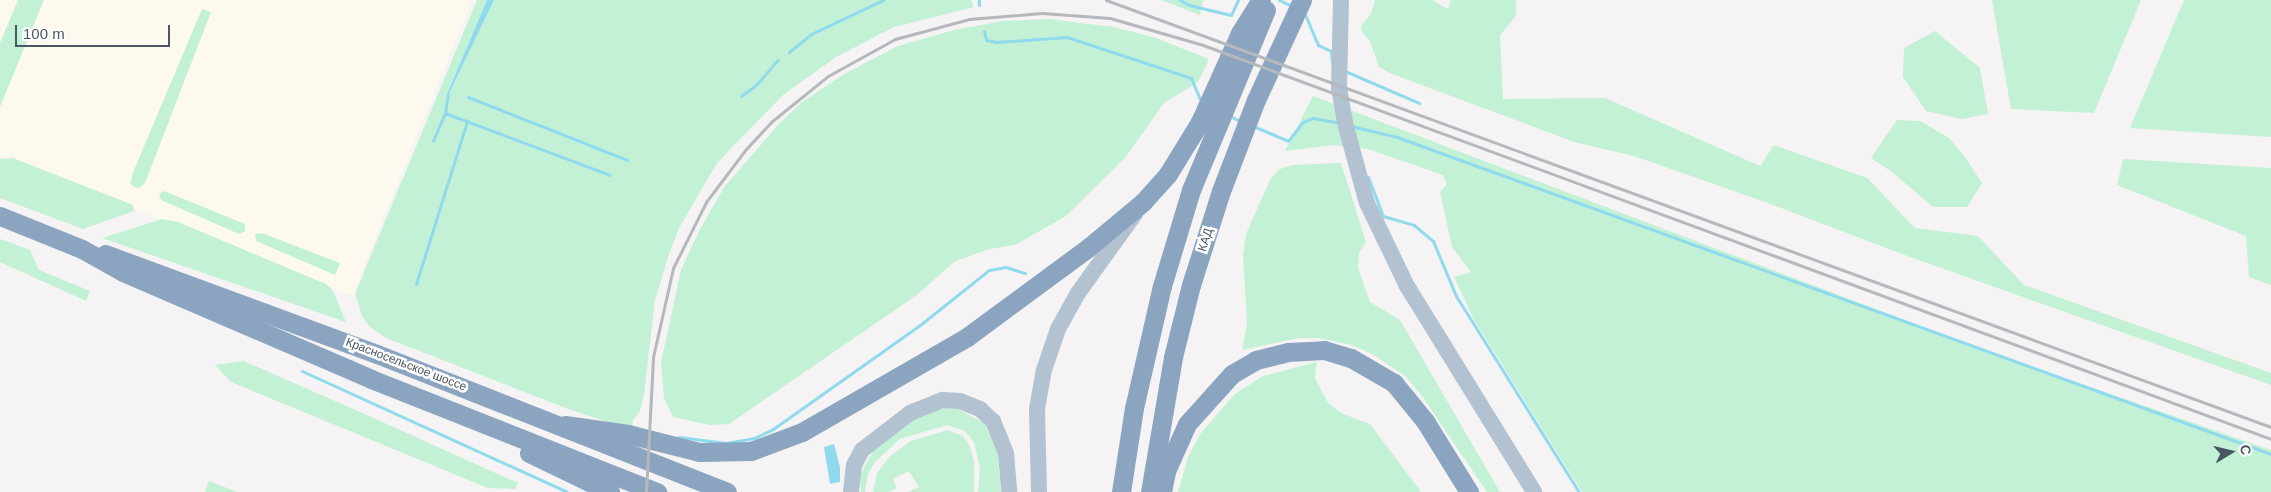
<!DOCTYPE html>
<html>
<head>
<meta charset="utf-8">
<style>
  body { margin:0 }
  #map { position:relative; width:2271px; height:492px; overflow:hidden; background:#f5f3f3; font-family:Helvetica,sans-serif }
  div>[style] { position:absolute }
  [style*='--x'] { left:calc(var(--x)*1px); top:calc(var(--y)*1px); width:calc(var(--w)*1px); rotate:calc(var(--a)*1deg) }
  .commercial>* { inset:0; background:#fdf9ef }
  .green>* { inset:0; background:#c3f1d5 }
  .water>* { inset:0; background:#90daee }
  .stream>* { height:3px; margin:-1.5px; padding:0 1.5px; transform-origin:1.5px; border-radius:1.5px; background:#90daee }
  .major>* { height:16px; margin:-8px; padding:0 8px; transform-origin:8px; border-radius:8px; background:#b3c2d1 }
  .highway>* { height:19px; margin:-9.5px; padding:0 9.5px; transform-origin:9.5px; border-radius:9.5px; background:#8ba5c1 }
  .rail>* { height:3px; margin:-1.5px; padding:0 1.5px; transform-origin:1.5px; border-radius:1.5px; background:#b5b8bd }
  span { translate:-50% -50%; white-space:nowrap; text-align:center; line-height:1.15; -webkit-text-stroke:5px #fff; paint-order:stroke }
  .street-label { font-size:12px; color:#4a5661 }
  .north { position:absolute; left:2206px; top:427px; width:50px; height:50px; -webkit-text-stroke:4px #fff; paint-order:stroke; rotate:81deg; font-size:14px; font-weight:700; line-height:20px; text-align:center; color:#4a5661 }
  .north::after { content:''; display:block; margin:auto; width:18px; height:22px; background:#4a5661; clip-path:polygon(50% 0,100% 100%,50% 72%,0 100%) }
  .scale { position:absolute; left:15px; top:25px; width:155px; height:22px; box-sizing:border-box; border:2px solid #4a5661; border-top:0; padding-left:6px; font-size:15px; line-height:18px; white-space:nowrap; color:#4a5661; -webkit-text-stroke:4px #fff; paint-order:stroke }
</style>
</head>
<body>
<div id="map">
  <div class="commercial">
    <div style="clip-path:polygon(0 0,472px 0,352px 296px,0 156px)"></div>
  </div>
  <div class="green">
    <div style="clip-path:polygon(18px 0,44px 0,0 107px,0 43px)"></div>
    <div style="clip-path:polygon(477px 0,487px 0,446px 95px,447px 98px,494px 0,971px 0,974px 7px,894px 27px,836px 57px,783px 95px,717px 163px,679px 228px,669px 254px,655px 300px,644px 394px,640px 411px,633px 420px,632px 430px,568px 409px,386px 338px,370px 327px,362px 316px,355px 294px)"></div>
    <div style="clip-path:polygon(1161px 0,1203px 0,1200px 15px)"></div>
    <div style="clip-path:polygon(1375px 0,1432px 0,1448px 9px,1451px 0,1516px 0,1516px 16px,1500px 35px,1503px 99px,1605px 98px,1760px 166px,1774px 145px,1867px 178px,1915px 228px,1978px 236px,2024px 285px,2271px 373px,2271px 385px,1899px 253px,1768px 203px,1634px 156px,1574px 142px,1392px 74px,1379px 67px,1370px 41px,1362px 32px,1361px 26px,1371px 14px)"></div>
    <div style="clip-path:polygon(1992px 0,2141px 0,2094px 113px,2011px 109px)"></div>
    <div style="clip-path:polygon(2184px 0,2271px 0,2271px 137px,2130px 128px)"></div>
    <div style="clip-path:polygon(202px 9px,211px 12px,145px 183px,139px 188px,134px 187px,130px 183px,134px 170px)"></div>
    <div style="clip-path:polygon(1048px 19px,1114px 27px,1156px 38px,1209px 59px,1198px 82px,1164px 103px,1125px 158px,1066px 216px,1015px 245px,989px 249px,954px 262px,917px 295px,729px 424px,709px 425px,673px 417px,664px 398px,661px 362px,681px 270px,699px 231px,725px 186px,780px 123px,802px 102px,846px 73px,898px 46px,954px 30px,1003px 21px)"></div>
    <div style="clip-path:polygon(1935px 31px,1980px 68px,1988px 114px,1962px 119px,1926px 111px,1903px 77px,1904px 48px)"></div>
    <div style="clip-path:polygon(1313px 96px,1976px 347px,2271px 450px,2271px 492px,1582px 492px,1474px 320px,1454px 277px,1471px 272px,1452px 247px,1440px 192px,1447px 184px,1443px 175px,1368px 149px,1334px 145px,1285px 151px)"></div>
    <div style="clip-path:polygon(1897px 120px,1920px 121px,1949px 138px,1965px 157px,1982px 183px,1967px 207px,1933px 207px,1892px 172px,1871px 158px)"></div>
    <div style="clip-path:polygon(13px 158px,128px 203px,133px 205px,134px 211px,83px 229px,0 198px,0 159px)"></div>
    <div style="clip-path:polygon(2123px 159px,2271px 168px,2271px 285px,2249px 277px,2246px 236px,2117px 185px)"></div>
    <div style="clip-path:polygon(1341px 163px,1366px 242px,1359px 253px,1358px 268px,1370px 302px,1400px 320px,1500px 492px,1487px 492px,1422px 396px,1405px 376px,1374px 355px,1352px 345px,1318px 338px,1299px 338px,1242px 350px,1247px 323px,1243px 255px,1246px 234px,1271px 178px,1280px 169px,1292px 165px)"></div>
    <div style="clip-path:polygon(164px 191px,245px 224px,245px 231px,239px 234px,161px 200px,159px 194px)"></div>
    <div style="clip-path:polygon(162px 219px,178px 222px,326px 284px,333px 291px,346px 322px,102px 238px)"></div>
    <div style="clip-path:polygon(262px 233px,340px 263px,335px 275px,256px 241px,255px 234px)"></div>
    <div style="clip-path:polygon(0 239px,30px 250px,39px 270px,90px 291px,86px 301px,0 262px)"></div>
    <div style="clip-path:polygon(244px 361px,360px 412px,518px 483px,515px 489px,488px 488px,231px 382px,215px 365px)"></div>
    <div style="clip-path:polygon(1317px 362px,1315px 378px,1328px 403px,1341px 413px,1370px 424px,1421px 492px,1178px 492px,1188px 457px,1201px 433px,1235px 394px,1263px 376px)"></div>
    <div style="clip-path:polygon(934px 408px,956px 408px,984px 423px,997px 450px,1001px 492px,978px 492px,980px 468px,974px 442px,965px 431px,947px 425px,900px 439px,874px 463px,868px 474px,865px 492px,861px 492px,860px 475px,877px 444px,897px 428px)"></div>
    <div style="clip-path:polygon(947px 430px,963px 436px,970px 446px,974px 461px,974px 492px,908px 492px,919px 487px,909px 471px,893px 479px,897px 488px,888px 492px,873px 492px,877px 473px,889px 457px,911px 441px)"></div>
    <div style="clip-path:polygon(209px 481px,237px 492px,205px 492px)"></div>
  </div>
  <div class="water">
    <div style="clip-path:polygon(487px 0,494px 0,447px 98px,446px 96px)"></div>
    <div style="clip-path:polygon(834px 444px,840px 467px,840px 482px,830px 484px,824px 447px)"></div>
  </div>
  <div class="stream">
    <div style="--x:979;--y:0;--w:5;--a:90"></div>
    <div style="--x:1180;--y:0;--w:10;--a:29"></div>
    <div style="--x:1189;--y:5;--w:43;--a:13.4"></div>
    <div style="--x:1231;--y:15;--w:17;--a:-65"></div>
    <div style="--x:1279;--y:0;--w:14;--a:25"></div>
    <div style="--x:1304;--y:12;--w:36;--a:67"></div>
    <div style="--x:1318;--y:45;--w:14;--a:25"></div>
    <div style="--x:1331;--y:51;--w:12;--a:85"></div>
    <div style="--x:984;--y:31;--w:9;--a:77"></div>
    <div style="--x:986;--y:40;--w:11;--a:10"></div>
    <div style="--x:997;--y:42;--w:70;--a:-4.1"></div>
    <div style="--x:1067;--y:37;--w:131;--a:18.3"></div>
    <div style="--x:1191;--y:78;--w:25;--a:67"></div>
    <div style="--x:789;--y:52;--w:28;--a:-39"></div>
    <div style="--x:811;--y:34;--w:80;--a:-25.3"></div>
    <div style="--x:1345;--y:71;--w:81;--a:23.4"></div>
    <div style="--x:741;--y:96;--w:19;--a:-36"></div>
    <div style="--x:756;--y:85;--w:33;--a:-49"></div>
    <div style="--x:468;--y:97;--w:171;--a:21.6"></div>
    <div style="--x:445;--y:113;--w:19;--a:-81"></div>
    <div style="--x:1228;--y:115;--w:13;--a:27"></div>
    <div style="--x:1253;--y:126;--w:38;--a:23"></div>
    <div style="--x:1288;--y:141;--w:24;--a:-52"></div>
    <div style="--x:1303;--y:122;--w:11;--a:-22"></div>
    <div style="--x:1313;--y:118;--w:27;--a:10"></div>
    <div style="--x:1351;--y:126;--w:47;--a:13.4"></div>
    <div style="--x:1397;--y:137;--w:930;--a:19.94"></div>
    <div style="--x:433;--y:141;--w:30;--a:-67"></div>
    <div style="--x:445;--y:113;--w:176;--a:20.6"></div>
    <div style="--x:1368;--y:177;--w:42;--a:69"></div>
    <div style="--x:1383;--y:216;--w:32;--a:16"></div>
    <div style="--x:1414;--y:225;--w:25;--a:40"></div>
    <div style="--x:1433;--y:241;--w:60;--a:67.3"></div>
    <div style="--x:1456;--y:296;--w:231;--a:57.9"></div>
    <div style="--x:416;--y:284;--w:171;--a:-72.6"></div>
    <div style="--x:302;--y:371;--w:291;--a:24.5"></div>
    <div style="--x:679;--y:437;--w:47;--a:7.3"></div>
    <div style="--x:726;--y:443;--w:28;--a:-10"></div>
    <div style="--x:754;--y:438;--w:21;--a:-25"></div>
    <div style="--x:773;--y:429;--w:180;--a:-35.3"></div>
    <div style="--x:920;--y:325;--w:88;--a:-38.6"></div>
    <div style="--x:989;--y:270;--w:17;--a:-10"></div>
    <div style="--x:1006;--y:267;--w:20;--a:18"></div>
  </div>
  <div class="major">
    <div style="--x:1341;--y:0;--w:88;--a:91.3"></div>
    <div style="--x:1339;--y:88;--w:40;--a:80"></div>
    <div style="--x:1346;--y:127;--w:79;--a:74.6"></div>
    <div style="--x:1367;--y:203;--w:92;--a:64.3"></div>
    <div style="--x:1407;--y:286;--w:242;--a:58.3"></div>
    <div style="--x:851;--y:492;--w:27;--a:-84"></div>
    <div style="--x:854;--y:465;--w:17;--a:-62"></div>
    <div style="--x:862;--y:450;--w:61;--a:-37.6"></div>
    <div style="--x:910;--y:413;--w:35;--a:-22"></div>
    <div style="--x:943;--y:400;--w:17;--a:3"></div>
    <div style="--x:960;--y:401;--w:22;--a:22"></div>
    <div style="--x:980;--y:409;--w:18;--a:43"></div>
    <div style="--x:993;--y:421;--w:35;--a:68"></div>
    <div style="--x:1006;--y:454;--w:38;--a:85"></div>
    <div style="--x:1039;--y:492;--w:83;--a:-91.4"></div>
    <div style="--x:1037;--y:409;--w:40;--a:-80"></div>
    <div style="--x:1044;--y:370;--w:43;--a:-71.1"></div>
    <div style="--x:1058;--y:329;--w:41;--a:-60.9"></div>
    <div style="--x:1078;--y:293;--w:97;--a:-54.2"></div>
  </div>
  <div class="highway">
    <div style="--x:0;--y:216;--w:88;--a:21.9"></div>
    <div style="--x:82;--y:249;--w:47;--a:29.3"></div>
    <div style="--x:123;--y:272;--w:270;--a:23.3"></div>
    <div style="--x:371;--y:379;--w:308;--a:21.6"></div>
    <div style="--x:105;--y:254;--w:290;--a:20.2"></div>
    <div style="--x:377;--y:354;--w:376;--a:21.5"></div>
    <div style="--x:565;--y:425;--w:64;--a:8.1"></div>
    <div style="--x:628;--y:434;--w:73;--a:14.2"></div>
    <div style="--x:699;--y:452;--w:52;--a:-1.1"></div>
    <div style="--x:751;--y:451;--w:54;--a:-20.4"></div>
    <div style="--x:802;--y:432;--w:190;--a:-29.9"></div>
    <div style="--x:967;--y:337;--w:152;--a:-36.4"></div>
    <div style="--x:1089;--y:247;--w:70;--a:-39.8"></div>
    <div style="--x:1143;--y:202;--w:38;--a:-48"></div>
    <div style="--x:1168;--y:174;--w:61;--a:-58.4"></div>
    <div style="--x:1200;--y:122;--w:98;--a:-65.8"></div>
    <div style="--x:1240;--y:33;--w:39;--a:-58"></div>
    <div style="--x:529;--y:453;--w:90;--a:25.7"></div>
    <div style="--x:1121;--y:492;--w:85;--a:-81.2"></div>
    <div style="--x:1134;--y:408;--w:125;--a:-77.1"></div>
    <div style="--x:1162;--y:286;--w:100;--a:-73.2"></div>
    <div style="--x:1191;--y:190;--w:195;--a:-67.4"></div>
    <div style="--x:1150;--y:492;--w:137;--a:-80.3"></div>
    <div style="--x:1173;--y:357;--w:74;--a:-76"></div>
    <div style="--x:1191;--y:285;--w:99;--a:-72.3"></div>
    <div style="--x:1221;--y:191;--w:97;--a:-69"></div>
    <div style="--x:1256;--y:100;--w:110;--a:-65.3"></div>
    <div style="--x:1162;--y:492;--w:21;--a:-79"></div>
    <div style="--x:1166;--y:471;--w:51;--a:-65.9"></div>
    <div style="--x:1187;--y:424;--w:67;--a:-48"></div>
    <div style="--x:1232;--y:374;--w:28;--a:-30"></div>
    <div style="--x:1256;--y:360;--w:33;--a:-14"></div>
    <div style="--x:1288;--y:352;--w:36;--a:-3"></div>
    <div style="--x:1324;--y:350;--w:28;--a:17"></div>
    <div style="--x:1351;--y:358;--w:50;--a:30.2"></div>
    <div style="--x:1394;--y:383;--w:49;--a:50.8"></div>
    <div style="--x:1425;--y:421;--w:84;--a:58.2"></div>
  </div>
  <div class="rail">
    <div style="--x:1106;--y:0;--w:1241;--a:20.13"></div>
    <div style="--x:646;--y:492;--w:135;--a:-87"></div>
    <div style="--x:653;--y:357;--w:91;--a:-77.3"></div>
    <div style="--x:673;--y:268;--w:74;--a:-63.4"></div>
    <div style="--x:706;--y:202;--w:66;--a:-53"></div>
    <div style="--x:746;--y:149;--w:37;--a:-47"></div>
    <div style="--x:771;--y:122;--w:73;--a:-38.9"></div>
    <div style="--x:828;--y:76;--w:77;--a:-28.9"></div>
    <div style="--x:895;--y:39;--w:77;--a:-15.1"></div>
    <div style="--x:969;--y:19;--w:73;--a:-4.7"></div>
    <div style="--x:1042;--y:13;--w:68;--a:4.2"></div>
    <div style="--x:1110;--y:18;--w:97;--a:16.2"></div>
    <div style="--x:1203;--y:45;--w:1138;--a:20.25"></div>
  </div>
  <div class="street-label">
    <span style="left:1206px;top:240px;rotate:-72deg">КАД</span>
    <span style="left:406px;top:365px;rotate:21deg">Красносельское шоссе</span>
  </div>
  <div class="north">С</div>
  <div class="scale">100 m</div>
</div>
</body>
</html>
